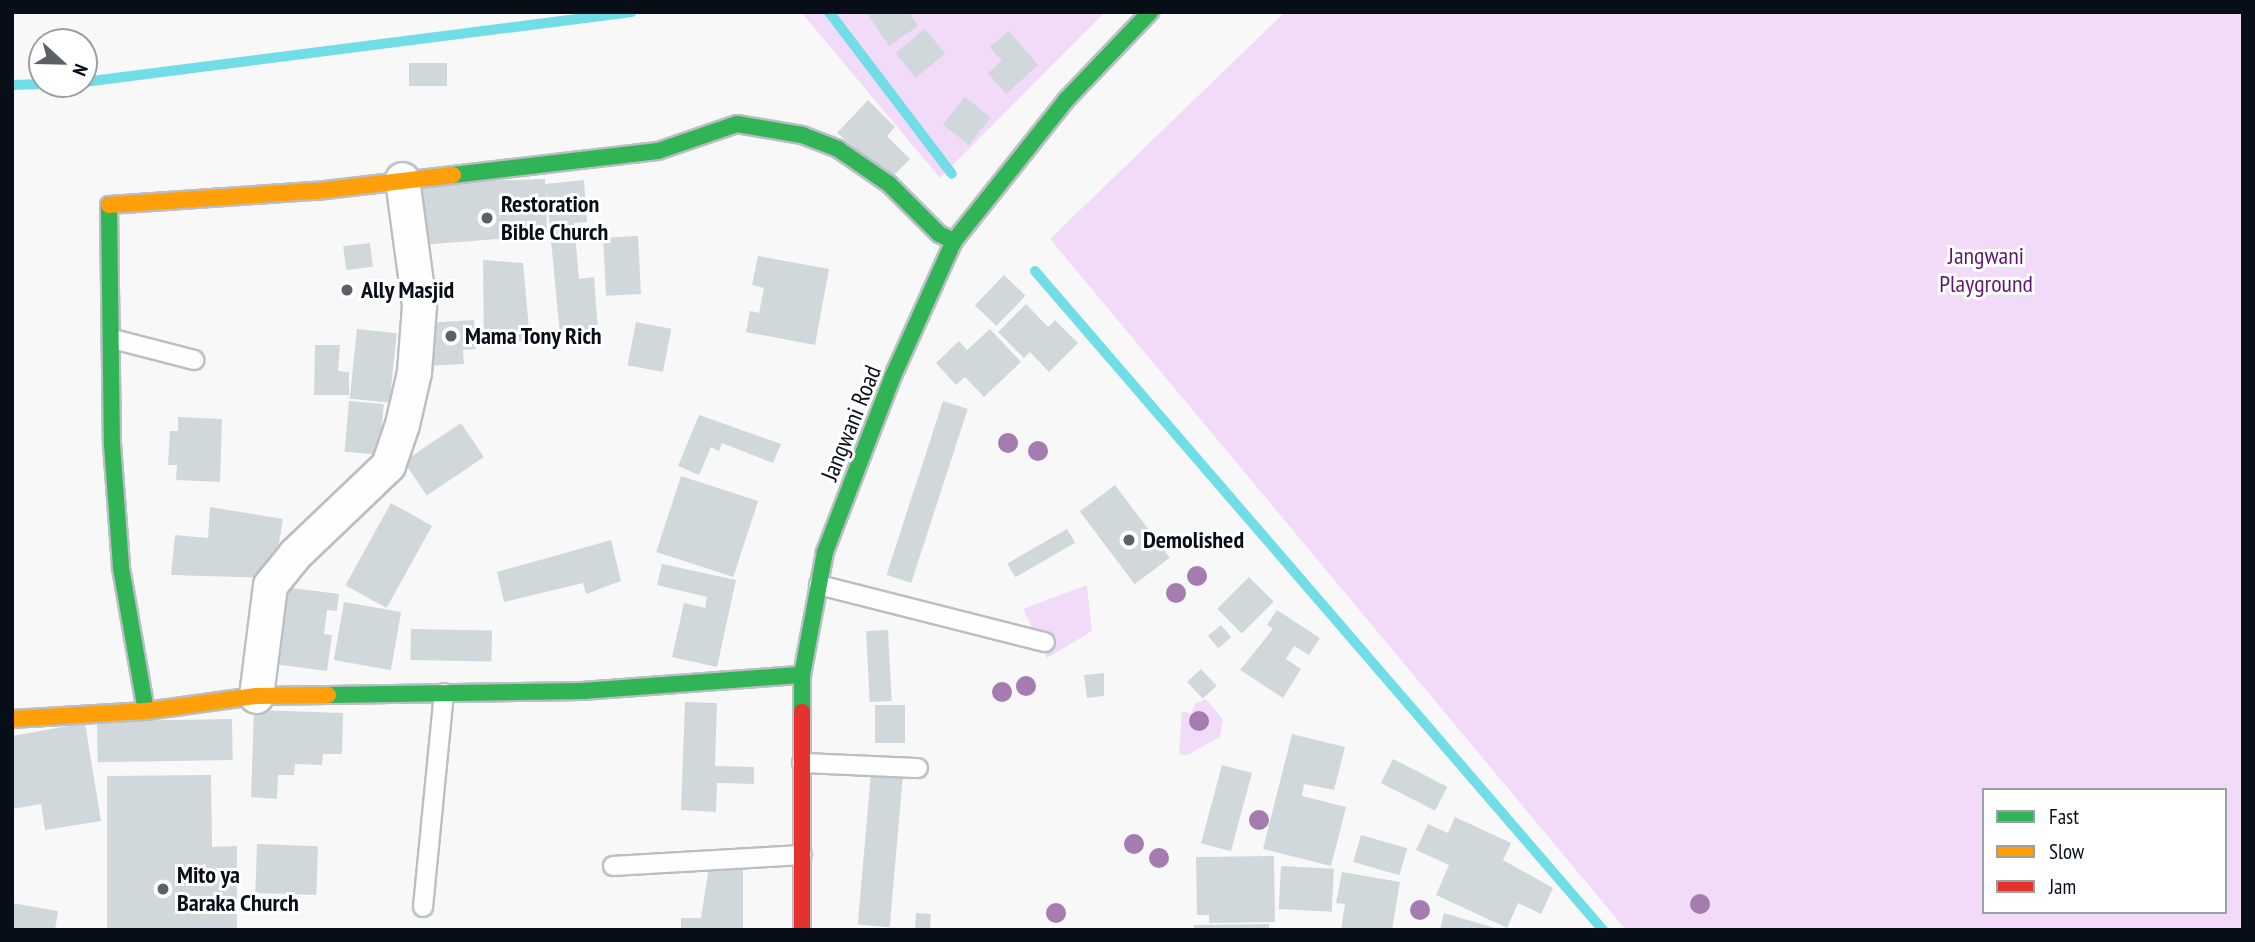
<!DOCTYPE html>
<html>
<head>
<meta charset="utf-8">
<style>
  body { margin:0 }
  #map { position:relative; width:2255px; height:942px; overflow:hidden; background:#f8f8f8; font-family:"PT Sans Narrow",sans-serif }
  div>[style] { position:absolute }
  [style*='--x'] { left:calc(var(--x)*1px); top:calc(var(--y)*1px); width:calc(var(--w)*1px); rotate:calc(var(--a)*1deg) }
  .green>* { inset:0; background:#f1dbf8 }
  .stream>* { height:10px; margin:-5px; padding:0 5px; transform-origin:5px; border-radius:5px; background:#70dde7 }
  .building>* { inset:0; background:#d1d8db; transform-origin:0 0 }
  .roads { filter:drop-shadow(2px 0 #bbbfc4) drop-shadow(-2px 0 #bbbfc4) drop-shadow(0 2px #bbbfc4) drop-shadow(0 -2px #bbbfc4) }
  .lane>* { height:18px; margin:-9px; padding:0 9px; transform-origin:9px; border-radius:9px; background:#fefefe }
  .street>* { height:33px; margin:-16.5px; padding:0 16.5px; transform-origin:16.5px; border-radius:16.5px; background:#fefefe }
  .fast>* { height:16px; margin:-8px; padding:0 8px; transform-origin:8px; border-radius:8px; background:#30b455 }
  .slow>* { height:16px; margin:-8px; padding:0 8px; transform-origin:8px; border-radius:8px; background:#ff9f0a }
  .jam>* { height:16px; margin:-8px; padding:0 8px; transform-origin:8px; border-radius:8px; background:#e5322d }
  .trees>* { width:20px; height:20px; margin:-10px; border-radius:50%; background:#a47caf }
  .dots>* { width:19px; height:19px; translate:-50% -50%; box-sizing:border-box; border:4px solid #fff; border-radius:50% }
  span { translate:-50% -50%; white-space:nowrap; text-align:center; line-height:1.15; -webkit-text-stroke:6px #fff; paint-order:stroke }
  .poi-label { font-size:24px; color:#080e18; font-weight:700 }
  .left { translate:0 -50%; text-align:left }
  .park-label { font-size:24px; color:#601773 }
  .street-label { font-size:24px; color:#080e18 }
  .frame { position:absolute; inset:0; border:14px solid #080e18; pointer-events:none }
  .legend { position:absolute; left:1982px; top:788px; width:245px; height:126px; box-sizing:border-box; background:#fff; border:2px solid #9c9fa3; margin:0; padding:9px 12px; list-style:none; font-size:21px; color:#080e18 }
  .legend li { display:flex; align-items:center; gap:14px; height:35px }
  .legend b { width:35px; border:2px solid #9c9fa3 }
  .north { position:absolute; left:28px; top:28px; width:70px; height:70px; box-sizing:border-box; background:#fff; border:2px solid #9c9fa3; border-radius:50%; rotate:112deg; font-size:19px; font-weight:700; line-height:28px; text-align:center; color:#080e18 }
  .north::after { content:''; display:block; margin:auto; width:24px; height:32px; background:#5c6066; clip-path:polygon(50% 0,100% 100%,50% 72%,0 100%) }
</style>
</head>
<body>
<div id="map">
  <div class="green">
    <div style="clip-path:polygon(801px 12px,1105px 12px,940px 178px)"></div>
    <div style="clip-path:polygon(evenodd,1285px 12px,2243px 12px,2243px 930px,1626px 930px,1050px 239px,1285px 12px,1984px 790px,2225px 790px,2225px 912px,1984px 912px,1984px 790px)"></div>
    <div style="clip-path:polygon(1087px 585px,1092px 631px,1047px 658px,1023px 609px)"></div>
    <div style="clip-path:polygon(1206px 699px,1223px 720px,1220px 737px,1187px 755px,1179px 754px,1182px 711px,1191px 714px,1195px 704px)"></div>
  </div>
  <div class="stream">
    <div style="--x:829;--y:12;--w:203;--a:52.8"></div>
    <div style="--x:84;--y:82;--w:552;--a:-7.28"></div>
    <div style="--x:12;--y:85;--w:30;--a:-2"></div>
    <div style="--x:1035;--y:271;--w:870;--a:49.24"></div>
  </div>
  <div class="building">
    <div style="clip-path:polygon(866px 12px,909px 12px,918px 26px,889px 46px)"></div>
    <div style="left:925px;top:29px;width:32px;height:38px;rotate:51deg"></div>
    <div style="clip-path:polygon(1009px 31px,1038px 65px,1006px 94px,988px 73px,1002px 61px,990px 47px)"></div>
    <div style="left:409px;top:63px;width:38px;height:23px"></div>
    <div style="left:965px;top:97px;width:33px;height:35px;rotate:39deg"></div>
    <div style="clip-path:polygon(868px 100px,895px 127px,887px 136px,910px 159px,891px 178px,837px 133px)"></div>
    <div style="clip-path:polygon(545px 179px,545px 184px,584px 180px,587px 222px,574px 223px,579px 279px,594px 277px,598px 332px,560px 335px,546px 188px,547px 235px,421px 245px,419px 183px)"></div>
    <div style="left:638px;top:236px;width:58px;height:35px;rotate:87deg"></div>
    <div style="left:370px;top:243px;width:24px;height:27px;rotate:83deg"></div>
    <div style="clip-path:polygon(758px 256px,829px 269px,815px 345px,746px 332px,750px 311px,759px 313px,764px 288px,752px 285px)"></div>
    <div style="clip-path:polygon(483px 260px,523px 263px,530px 340px,484px 346px)"></div>
    <div style="left:1004px;top:275px;width:30px;height:42px;rotate:44deg"></div>
    <div style="clip-path:polygon(1026px 304px,1048px 327px,1055px 320px,1078px 343px,1049px 372px,1030px 352px,1024px 358px,998px 332px)"></div>
    <div style="clip-path:polygon(474px 320px,476px 349px,463px 350px,464px 364px,428px 366px,426px 323px)"></div>
    <div style="left:636px;top:322px;width:36px;height:44px;rotate:11deg"></div>
    <div style="left:357px;top:329px;width:40px;height:70px;rotate:6deg"></div>
    <div style="clip-path:polygon(990px 329px,1021px 362px,984px 397px,965px 377px,956px 385px,936px 363px,959px 341px,967px 350px)"></div>
    <div style="clip-path:polygon(315px 345px,340px 345px,338px 371px,349px 372px,349px 395px,314px 395px)"></div>
    <div style="left:349px;top:401px;width:35px;height:51px;rotate:5deg"></div>
    <div style="left:943px;top:401px;width:26px;height:183px;rotate:18deg"></div>
    <div style="clip-path:polygon(699px 415px,781px 444px,773px 463px,722px 443px,719px 451px,711px 447px,699px 475px,678px 466px)"></div>
    <div style="clip-path:polygon(178px 417px,222px 419px,220px 482px,176px 480px,177px 465px,168px 465px,170px 431px,178px 431px)"></div>
    <div style="left:461px;top:423px;width:41px;height:69px;rotate:56deg"></div>
    <div style="left:681px;top:476px;width:81px;height:80px;rotate:18deg"></div>
    <div style="left:1115px;top:485px;width:91px;height:44px;rotate:53deg"></div>
    <div style="left:391px;top:503px;width:47px;height:94px;rotate:29deg"></div>
    <div style="clip-path:polygon(210px 507px,283px 519px,273px 578px,171px 575px,175px 535px,208px 538px)"></div>
    <div style="left:1067px;top:529px;width:16px;height:69px;rotate:60deg"></div>
    <div style="clip-path:polygon(611px 540px,621px 581px,586px 594px,583px 583px,504px 602px,497px 572px)"></div>
    <div style="clip-path:polygon(662px 564px,736px 580px,717px 667px,672px 657px,684px 603px,705px 608px,707px 597px,657px 585px)"></div>
    <div style="left:1249px;top:577px;width:35px;height:45px;rotate:45deg"></div>
    <div style="clip-path:polygon(276px 586px,339px 594px,337px 611px,327px 610px,324px 634px,332px 635px,327px 671px,266px 663px)"></div>
    <div style="left:344px;top:602px;width:58px;height:59px;rotate:10deg"></div>
    <div style="clip-path:polygon(1277px 610px,1320px 638px,1309px 655px,1294px 646px,1286px 659px,1301px 669px,1283px 698px,1240px 670px,1273px 629px,1267px 625px)"></div>
    <div style="left:1221px;top:625px;width:16px;height:17px;rotate:50deg"></div>
    <div style="left:411px;top:629px;width:81px;height:31px;rotate:1deg"></div>
    <div style="left:888px;top:630px;width:71px;height:22px;rotate:87deg"></div>
    <div style="left:1201px;top:669px;width:23px;height:19px;rotate:47deg"></div>
    <div style="clip-path:polygon(1104px 673px,1104px 696px,1087px 698px,1084px 675px)"></div>
    <div style="clip-path:polygon(685px 702px,717px 703px,715px 766px,754px 767px,754px 784px,717px 783px,716px 812px,681px 810px)"></div>
    <div style="left:875px;top:705px;width:30px;height:38px"></div>
    <div style="clip-path:polygon(254px 710px,343px 713px,342px 754px,323px 754px,322px 765px,295px 764px,294px 775px,278px 775px,277px 799px,251px 797px)"></div>
    <div style="left:232px;top:719px;width:41px;height:135px;rotate:89deg"></div>
    <div style="clip-path:polygon(85px 723px,101px 821px,45px 830px,41px 804px,12px 809px,12px 736px)"></div>
    <div style="clip-path:polygon(1292px 734px,1345px 747px,1334px 790px,1304px 784px,1302px 796px,1346px 807px,1331px 866px,1263px 849px)"></div>
    <div style="left:1393px;top:759px;width:61px;height:27px;rotate:27deg"></div>
    <div style="left:1222px;top:765px;width:31px;height:81px;rotate:15deg"></div>
    <div style="left:871px;top:773px;width:32px;height:152px;rotate:5deg"></div>
    <div style="clip-path:polygon(211px 775px,212px 847px,237px 846px,237px 930px,107px 930px,107px 776px)"></div>
    <div style="clip-path:polygon(1455px 817px,1511px 843px,1503px 860px,1553px 888px,1541px 914px,1518px 903px,1507px 928px,1436px 895px,1449px 865px,1416px 850px,1428px 824px,1448px 833px)"></div>
    <div style="left:1361px;top:835px;width:48px;height:28px;rotate:16deg"></div>
    <div style="left:257px;top:844px;width:61px;height:49px;rotate:2deg"></div>
    <div style="clip-path:polygon(1274px 856px,1275px 922px,1209px 923px,1209px 915px,1197px 915px,1196px 857px)"></div>
    <div style="left:1281px;top:866px;width:53px;height:43px;rotate:3deg"></div>
    <div style="clip-path:polygon(709px 867px,743px 867px,743px 930px,681px 930px,681px 918px,701px 918px)"></div>
    <div style="clip-path:polygon(1342px 872px,1400px 882px,1392px 930px,1341px 930px,1345px 904px,1336px 903px)"></div>
    <div style="clip-path:polygon(12px 903px,58px 911px,55px 930px,12px 930px)"></div>
    <div style="left:916px;top:913px;width:15px;height:17px;rotate:4deg"></div>
    <div style="clip-path:polygon(1444px 913px,1498px 929px,1497px 930px,1440px 930px)"></div>
    <div style="clip-path:polygon(1269px 924px,1269px 930px,1194px 930px,1194px 925px)"></div>
  </div>
  <div class="roads">
    <div class="lane">
      <div style="--x:113;--y:339;--w:84;--a:14.5"></div>
      <div style="--x:819;--y:585;--w:233;--a:14.2"></div>
      <div style="--x:802;--y:763;--w:116;--a:2.5"></div>
      <div style="--x:613;--y:866;--w:189;--a:-3.3"></div>
      <div style="--x:423;--y:907;--w:215;--a:-84.4"></div>
    </div>
    <div class="street">
      <div style="--x:256;--y:696;--w:112;--a:-82.8"></div>
      <div style="--x:270;--y:585;--w:40;--a:-51"></div>
      <div style="--x:295;--y:554;--w:129;--a:-43.7"></div>
      <div style="--x:388;--y:465;--w:43;--a:-71.1"></div>
      <div style="--x:402;--y:424;--w:53;--a:-77"></div>
      <div style="--x:414;--y:372;--w:67;--a:-85.7"></div>
      <div style="--x:419;--y:305;--w:127;--a:-97.7"></div>
    </div>
    <div class="fast">
      <div style="--x:453;--y:175;--w:206;--a:-6.7"></div>
      <div style="--x:658;--y:151;--w:83;--a:-18.9"></div>
      <div style="--x:737;--y:124;--w:66;--a:9.6"></div>
      <div style="--x:802;--y:135;--w:39;--a:21"></div>
      <div style="--x:838;--y:149;--w:62;--a:34.5"></div>
      <div style="--x:889;--y:184;--w:71;--a:45"></div>
      <div style="--x:939;--y:234;--w:17;--a:25"></div>
      <div style="--x:109;--y:205;--w:239;--a:89.3"></div>
      <div style="--x:112;--y:444;--w:124;--a:85.8"></div>
      <div style="--x:121;--y:568;--w:145;--a:80.1"></div>
      <div style="--x:328;--y:695;--w:254;--a:-0.9"></div>
      <div style="--x:582;--y:691;--w:221;--a:-4.2"></div>
      <div style="--x:802;--y:712;--w:37;--a:-90"></div>
      <div style="--x:802;--y:675;--w:125;--a:-79.4"></div>
      <div style="--x:825;--y:552;--w:189;--a:-68.9"></div>
      <div style="--x:893;--y:376;--w:148;--a:-65.7"></div>
      <div style="--x:954;--y:241;--w:180;--a:-51.5"></div>
      <div style="--x:1066;--y:100;--w:122;--a:-46.3"></div>
    </div>
    <div class="slow">
      <div style="--x:109;--y:205;--w:208;--a:-3.9"></div>
      <div style="--x:317;--y:191;--w:137;--a:-6.7"></div>
      <div style="--x:12;--y:719;--w:134;--a:-3.4"></div>
      <div style="--x:146;--y:711;--w:111;--a:-7.8"></div>
      <div style="--x:256;--y:696;--w:72;--a:-0.8"></div>
    </div>
    <div class="jam">
      <div style="--x:802;--y:712;--w:218;--a:90"></div>
    </div>
  </div>
  <div class="trees">
    <div style="left:1008px;top:443px"></div>
    <div style="left:1038px;top:451px"></div>
    <div style="left:1197px;top:576px"></div>
    <div style="left:1176px;top:593px"></div>
    <div style="left:1026px;top:686px"></div>
    <div style="left:1002px;top:692px"></div>
    <div style="left:1199px;top:721px"></div>
    <div style="left:1259px;top:820px"></div>
    <div style="left:1134px;top:844px"></div>
    <div style="left:1159px;top:858px"></div>
    <div style="left:1700px;top:904px"></div>
    <div style="left:1420px;top:910px"></div>
    <div style="left:1056px;top:913px"></div>
  </div>
  <div class="dots">
    <div style="left:487px;top:218px;background:#5c6066"></div>
    <div style="left:347px;top:290px;background:#5c6066"></div>
    <div style="left:451px;top:336px;background:#5c6066"></div>
    <div style="left:1129px;top:540px;background:#5c6066"></div>
    <div style="left:163px;top:889px;background:#5c6066"></div>
  </div>
  <div class="poi-label">
    <span class="left" style="left:501px;top:218px">Restoration<br>Bible Church</span>
    <span class="left" style="left:361px;top:290px">Ally Masjid</span>
    <span class="left" style="left:465px;top:336px">Mama Tony Rich</span>
    <span class="left" style="left:1143px;top:540px">Demolished</span>
    <span class="left" style="left:177px;top:889px">Mito ya<br>Baraka Church</span>
  </div>
  <div class="park-label">
    <span style="left:1986px;top:270px">Jangwani<br>Playground</span>
  </div>
  <div class="street-label">
    <span style="left:851px;top:423px;rotate:-68deg">Jangwani Road</span>
  </div>
  <div class="frame"></div>
  <ul class="legend">
  <li><b style="height:9px;background:#30b455"></b>Fast</li>
  <li><b style="height:9px;background:#ff9f0a"></b>Slow</li>
  <li><b style="height:9px;background:#e5322d"></b>Jam</li>
  </ul>
  <div class="north">N</div>
</div>
</body>
</html>
